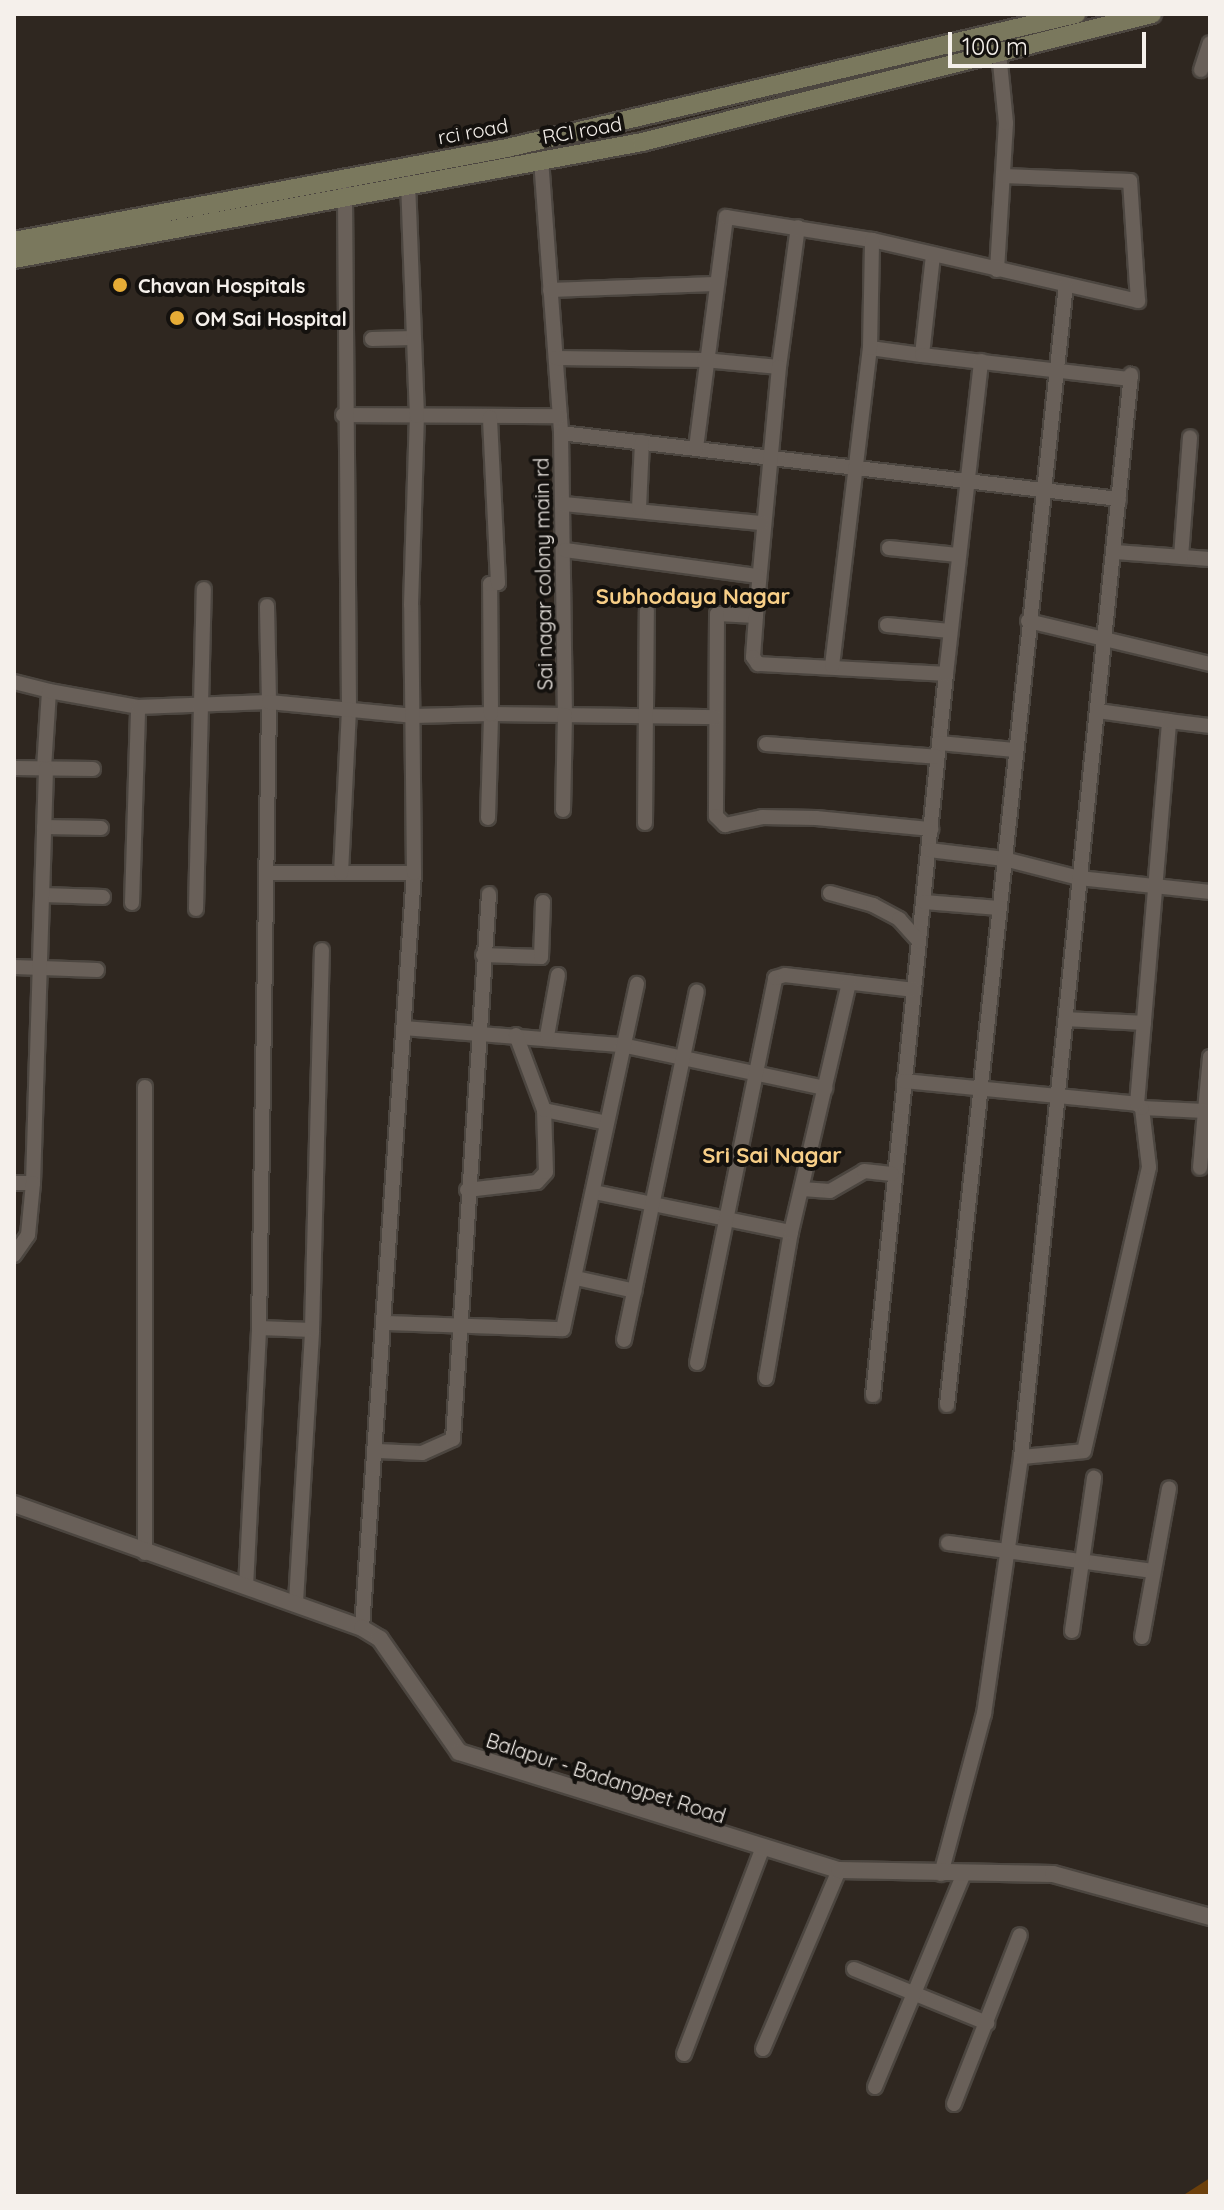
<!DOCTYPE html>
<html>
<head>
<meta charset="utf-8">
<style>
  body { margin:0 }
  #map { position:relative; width:1224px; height:2210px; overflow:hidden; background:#2f2720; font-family:Quicksand,sans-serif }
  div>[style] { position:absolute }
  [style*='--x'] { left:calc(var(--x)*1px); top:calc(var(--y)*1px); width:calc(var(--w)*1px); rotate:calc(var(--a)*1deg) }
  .green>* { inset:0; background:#6c400b }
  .roads { filter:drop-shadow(2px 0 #4c4640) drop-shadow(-2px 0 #4c4640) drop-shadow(0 2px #4c4640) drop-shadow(0 -2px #4c4640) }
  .minor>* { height:14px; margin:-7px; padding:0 7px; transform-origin:7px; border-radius:7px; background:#696059 }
  .tertiary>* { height:16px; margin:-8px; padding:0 8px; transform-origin:8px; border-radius:8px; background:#696059 }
  .secondary>* { height:18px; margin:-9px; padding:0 9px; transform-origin:9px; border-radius:9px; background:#7a785d }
  .dots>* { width:22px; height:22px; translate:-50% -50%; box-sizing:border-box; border:4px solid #14110e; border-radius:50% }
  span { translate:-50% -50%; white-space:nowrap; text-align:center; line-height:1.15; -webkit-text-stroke:8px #14110e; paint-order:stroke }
  .street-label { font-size:20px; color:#f5f0eb }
  .poi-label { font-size:20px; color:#f5f0eb; font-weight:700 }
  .left { translate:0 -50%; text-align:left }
  .neighbourhood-label { font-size:22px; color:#f7ce87; font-weight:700 }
  .frame { position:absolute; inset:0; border:16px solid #f5f0eb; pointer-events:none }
  .scale { position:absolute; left:948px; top:32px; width:198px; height:36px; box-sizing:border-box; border:4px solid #f5f0eb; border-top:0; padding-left:10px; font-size:24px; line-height:28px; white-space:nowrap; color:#f5f0eb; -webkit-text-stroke:6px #14110e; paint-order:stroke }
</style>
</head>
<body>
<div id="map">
  <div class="green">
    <div style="clip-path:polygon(1210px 2178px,1210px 2196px,1182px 2196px)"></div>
  </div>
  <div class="roads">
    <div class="minor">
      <div style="--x:1201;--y:70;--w:28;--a:-72"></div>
      <div style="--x:541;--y:159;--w:275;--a:85.8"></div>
      <div style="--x:561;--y:433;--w:562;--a:6.75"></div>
      <div style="--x:997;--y:270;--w:147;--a:-86.5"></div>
      <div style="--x:1006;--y:123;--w:70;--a:-95.7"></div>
      <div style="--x:550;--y:290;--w:165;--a:-2.1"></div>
      <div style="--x:372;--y:339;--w:42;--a:-1.4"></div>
      <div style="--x:870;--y:348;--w:52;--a:7.7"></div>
      <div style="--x:922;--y:355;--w:101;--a:-83.7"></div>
      <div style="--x:922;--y:355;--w:210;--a:6.6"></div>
      <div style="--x:556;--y:358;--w:148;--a:0.8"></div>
      <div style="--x:704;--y:360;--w:75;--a:5.3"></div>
      <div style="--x:779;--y:367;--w:141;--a:-82.3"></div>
      <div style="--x:779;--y:367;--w:250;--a:95.3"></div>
      <div style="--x:756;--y:616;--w:39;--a:-177"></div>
      <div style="--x:717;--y:614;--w:202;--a:90.3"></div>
      <div style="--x:716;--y:816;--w:13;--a:45"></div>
      <div style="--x:725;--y:825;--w:38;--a:-12"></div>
      <div style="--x:762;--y:817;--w:54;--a:1.1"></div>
      <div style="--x:816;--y:818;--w:116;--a:5.5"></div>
      <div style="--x:343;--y:415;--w:217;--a:0.3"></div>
      <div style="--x:561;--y:433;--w:282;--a:89.2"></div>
      <div style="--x:565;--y:715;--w:150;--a:0.8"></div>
      <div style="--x:696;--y:448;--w:233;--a:-82.6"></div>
      <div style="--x:726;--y:217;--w:148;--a:9"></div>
      <div style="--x:872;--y:240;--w:273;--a:12.9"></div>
      <div style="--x:1138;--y:301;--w:120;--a:-93.8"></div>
      <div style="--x:1130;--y:181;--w:126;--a:-177.7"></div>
      <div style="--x:563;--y:504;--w:199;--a:5.5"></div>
      <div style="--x:639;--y:508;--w:66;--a:-87.4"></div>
      <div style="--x:889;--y:548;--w:69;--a:5.8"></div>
      <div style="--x:565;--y:550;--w:195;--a:7.7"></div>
      <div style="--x:1115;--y:552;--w:95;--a:4.2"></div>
      <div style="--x:1181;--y:557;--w:120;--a:-85.7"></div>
      <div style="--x:756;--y:616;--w:41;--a:94.2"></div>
      <div style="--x:753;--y:657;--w:9;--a:54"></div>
      <div style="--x:758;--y:664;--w:188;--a:3"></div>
      <div style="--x:946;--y:674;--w:725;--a:95.78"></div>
      <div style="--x:1028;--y:621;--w:187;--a:13.3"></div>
      <div style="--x:887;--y:625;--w:63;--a:5.4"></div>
      <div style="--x:832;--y:666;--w:320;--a:-83.2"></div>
      <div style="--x:870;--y:348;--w:108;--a:-88.9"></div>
      <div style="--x:946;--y:674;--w:315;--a:-83.6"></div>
      <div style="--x:14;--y:682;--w:36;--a:14"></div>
      <div style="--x:49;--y:691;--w:78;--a:93.7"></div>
      <div style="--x:49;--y:691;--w:90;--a:10.2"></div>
      <div style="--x:1098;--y:711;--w:72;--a:8"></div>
      <div style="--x:939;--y:743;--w:76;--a:5.3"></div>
      <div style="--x:766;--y:744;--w:171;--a:4.3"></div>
      <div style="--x:14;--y:768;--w:79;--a:0.7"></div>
      <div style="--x:488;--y:818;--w:104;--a:-88.3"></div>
      <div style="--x:491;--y:714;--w:74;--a:0.8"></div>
      <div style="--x:565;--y:715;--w:95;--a:91.2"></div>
      <div style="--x:645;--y:823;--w:213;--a:-89.5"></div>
      <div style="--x:44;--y:827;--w:57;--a:1"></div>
      <div style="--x:929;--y:850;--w:76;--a:6.8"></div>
      <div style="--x:1004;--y:859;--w:77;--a:14.2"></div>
      <div style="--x:1079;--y:878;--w:132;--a:6.1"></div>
      <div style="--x:267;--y:873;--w:147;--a:0"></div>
      <div style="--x:341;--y:873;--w:165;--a:-87.2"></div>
      <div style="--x:349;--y:708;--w:515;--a:-90.45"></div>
      <div style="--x:830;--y:893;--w:45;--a:15.6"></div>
      <div style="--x:873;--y:905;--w:30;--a:28"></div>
      <div style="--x:899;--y:919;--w:30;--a:48"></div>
      <div style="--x:43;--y:895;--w:60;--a:1.9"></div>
      <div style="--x:924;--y:902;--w:75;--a:4.6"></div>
      <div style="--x:132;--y:903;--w:196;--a:-88.2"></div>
      <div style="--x:138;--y:707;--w:131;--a:-2.2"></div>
      <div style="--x:269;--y:702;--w:96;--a:-91.2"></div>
      <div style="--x:196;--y:909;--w:320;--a:-88.6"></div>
      <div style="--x:483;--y:955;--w:58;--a:2"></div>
      <div style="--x:541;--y:957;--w:55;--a:-87.9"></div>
      <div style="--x:14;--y:967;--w:83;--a:2.1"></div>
      <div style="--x:1066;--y:1019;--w:78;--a:2.9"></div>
      <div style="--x:404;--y:1028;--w:219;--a:4.5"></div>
      <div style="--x:622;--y:1045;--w:208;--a:12"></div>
      <div style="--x:547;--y:1036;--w:62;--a:-79.8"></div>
      <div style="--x:1210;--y:1057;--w:54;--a:95.3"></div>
      <div style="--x:1205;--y:1111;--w:5;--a:0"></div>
      <div style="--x:904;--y:1081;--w:234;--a:5.6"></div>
      <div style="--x:145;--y:1087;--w:466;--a:90"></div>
      <div style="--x:1142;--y:1108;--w:63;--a:2.7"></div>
      <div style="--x:1205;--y:1111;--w:57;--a:95"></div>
      <div style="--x:544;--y:1110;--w:64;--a:11.7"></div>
      <div style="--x:14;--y:1183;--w:19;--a:0"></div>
      <div style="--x:33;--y:1183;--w:414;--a:-88.2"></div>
      <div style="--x:802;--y:1189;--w:28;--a:4"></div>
      <div style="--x:830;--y:1191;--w:39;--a:-30"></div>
      <div style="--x:864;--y:1171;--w:28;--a:6"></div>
      <div style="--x:467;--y:1190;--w:70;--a:-6.5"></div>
      <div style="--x:537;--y:1182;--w:13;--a:-48"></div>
      <div style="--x:546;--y:1172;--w:62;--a:-91.8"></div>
      <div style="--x:544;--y:1110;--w:80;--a:-110.5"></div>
      <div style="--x:594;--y:1192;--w:201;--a:11.5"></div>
      <div style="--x:14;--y:1255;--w:24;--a:-55"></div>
      <div style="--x:28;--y:1235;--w:52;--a:-84.5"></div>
      <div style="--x:576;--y:1278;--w:60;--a:12.4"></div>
      <div style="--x:387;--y:1323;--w:176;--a:2"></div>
      <div style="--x:563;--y:1329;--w:353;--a:-77.9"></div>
      <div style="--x:259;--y:1328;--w:53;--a:2.2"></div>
      <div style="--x:624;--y:1340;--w:356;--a:-78.2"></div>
      <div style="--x:697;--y:1363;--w:393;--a:-78.5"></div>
      <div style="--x:775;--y:978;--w:10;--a:-17"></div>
      <div style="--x:785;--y:975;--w:130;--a:6.6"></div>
      <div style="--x:766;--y:1378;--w:148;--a:-80.3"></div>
      <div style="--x:791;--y:1232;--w:256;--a:-76.9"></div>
      <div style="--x:947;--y:1405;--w:1126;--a:-83.94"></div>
      <div style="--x:378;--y:1451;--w:44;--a:2.6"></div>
      <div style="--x:422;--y:1453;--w:34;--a:-24"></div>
      <div style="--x:453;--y:1439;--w:546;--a:-86.22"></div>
      <div style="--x:1021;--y:1457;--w:63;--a:-5.4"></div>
      <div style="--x:1084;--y:1451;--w:291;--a:-77.1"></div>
      <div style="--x:1149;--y:1167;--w:59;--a:-96.8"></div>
      <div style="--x:1142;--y:1108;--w:6;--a:-141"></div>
      <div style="--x:1137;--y:1104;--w:384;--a:-85.2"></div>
      <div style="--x:1169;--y:721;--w:41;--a:7"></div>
      <div style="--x:948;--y:1543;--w:207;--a:7.8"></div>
      <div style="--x:246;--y:1587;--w:259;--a:-87.1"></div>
      <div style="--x:259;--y:1328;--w:626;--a:-89.08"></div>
      <div style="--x:269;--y:702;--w:146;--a:5.5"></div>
      <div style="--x:414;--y:716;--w:77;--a:-1.5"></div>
      <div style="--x:491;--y:714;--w:130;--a:-90.4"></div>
      <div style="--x:490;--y:584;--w:8;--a:-7"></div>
      <div style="--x:498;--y:583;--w:166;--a:-92.8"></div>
      <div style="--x:296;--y:1602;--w:272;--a:-86.6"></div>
      <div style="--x:312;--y:1330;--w:380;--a:-88.5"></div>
      <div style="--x:362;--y:1628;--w:757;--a:-86.06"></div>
      <div style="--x:414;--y:873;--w:268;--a:-90.6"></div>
      <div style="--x:411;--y:605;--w:189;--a:-88.2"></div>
      <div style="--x:417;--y:416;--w:233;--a:-92.2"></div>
      <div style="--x:1072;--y:1631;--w:155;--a:-81.8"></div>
      <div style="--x:1142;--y:1637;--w:151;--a:-79.7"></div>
      <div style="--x:941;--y:1874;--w:166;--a:-75"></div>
      <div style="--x:984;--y:1714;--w:260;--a:-81.8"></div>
      <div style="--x:1021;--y:1457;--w:1088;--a:-84.2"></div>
      <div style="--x:854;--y:1969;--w:144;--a:22.1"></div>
      <div style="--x:763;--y:2049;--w:194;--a:-67"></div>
      <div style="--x:684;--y:2054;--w:218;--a:-69.1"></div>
      <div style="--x:875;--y:2087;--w:229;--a:-67.4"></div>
      <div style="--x:954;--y:2104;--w:181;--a:-68.7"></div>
    </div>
    <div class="tertiary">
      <div style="--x:14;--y:1504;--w:369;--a:19.6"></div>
      <div style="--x:362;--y:1628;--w:21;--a:31"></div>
      <div style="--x:380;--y:1639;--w:138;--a:55"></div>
      <div style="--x:459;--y:1752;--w:398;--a:17.3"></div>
      <div style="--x:839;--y:1870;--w:214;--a:1.1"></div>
      <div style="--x:1053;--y:1874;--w:163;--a:15.3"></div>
    </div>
    <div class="secondary">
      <div style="--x:14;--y:241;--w:502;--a:-10.68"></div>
      <div style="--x:507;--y:148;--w:585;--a:-13.25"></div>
      <div style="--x:14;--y:259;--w:639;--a:-10.55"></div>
      <div style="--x:642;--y:142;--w:526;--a:-14.09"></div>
    </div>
  </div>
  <div class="dots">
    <div style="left:120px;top:285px;background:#e6ac36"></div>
    <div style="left:177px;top:318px;background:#e6ac36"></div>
  </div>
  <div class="street-label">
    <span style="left:582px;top:130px;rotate:-10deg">RCI road</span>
    <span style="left:473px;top:131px;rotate:-10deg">rci road</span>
    <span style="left:543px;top:574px;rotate:-91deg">Sai nagar colony main rd</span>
    <span style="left:606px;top:1778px;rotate:18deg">Balapur - Badangpet Road</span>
  </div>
  <div class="poi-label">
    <span class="left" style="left:138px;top:285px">Chavan Hospitals</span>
    <span class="left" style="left:195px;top:318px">OM Sai Hospital</span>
  </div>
  <div class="neighbourhood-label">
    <span style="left:693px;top:597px">Subhodaya Nagar</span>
    <span style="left:772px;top:1156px">Sri Sai Nagar</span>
  </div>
  <div class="frame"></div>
  <div class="scale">100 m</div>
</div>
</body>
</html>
